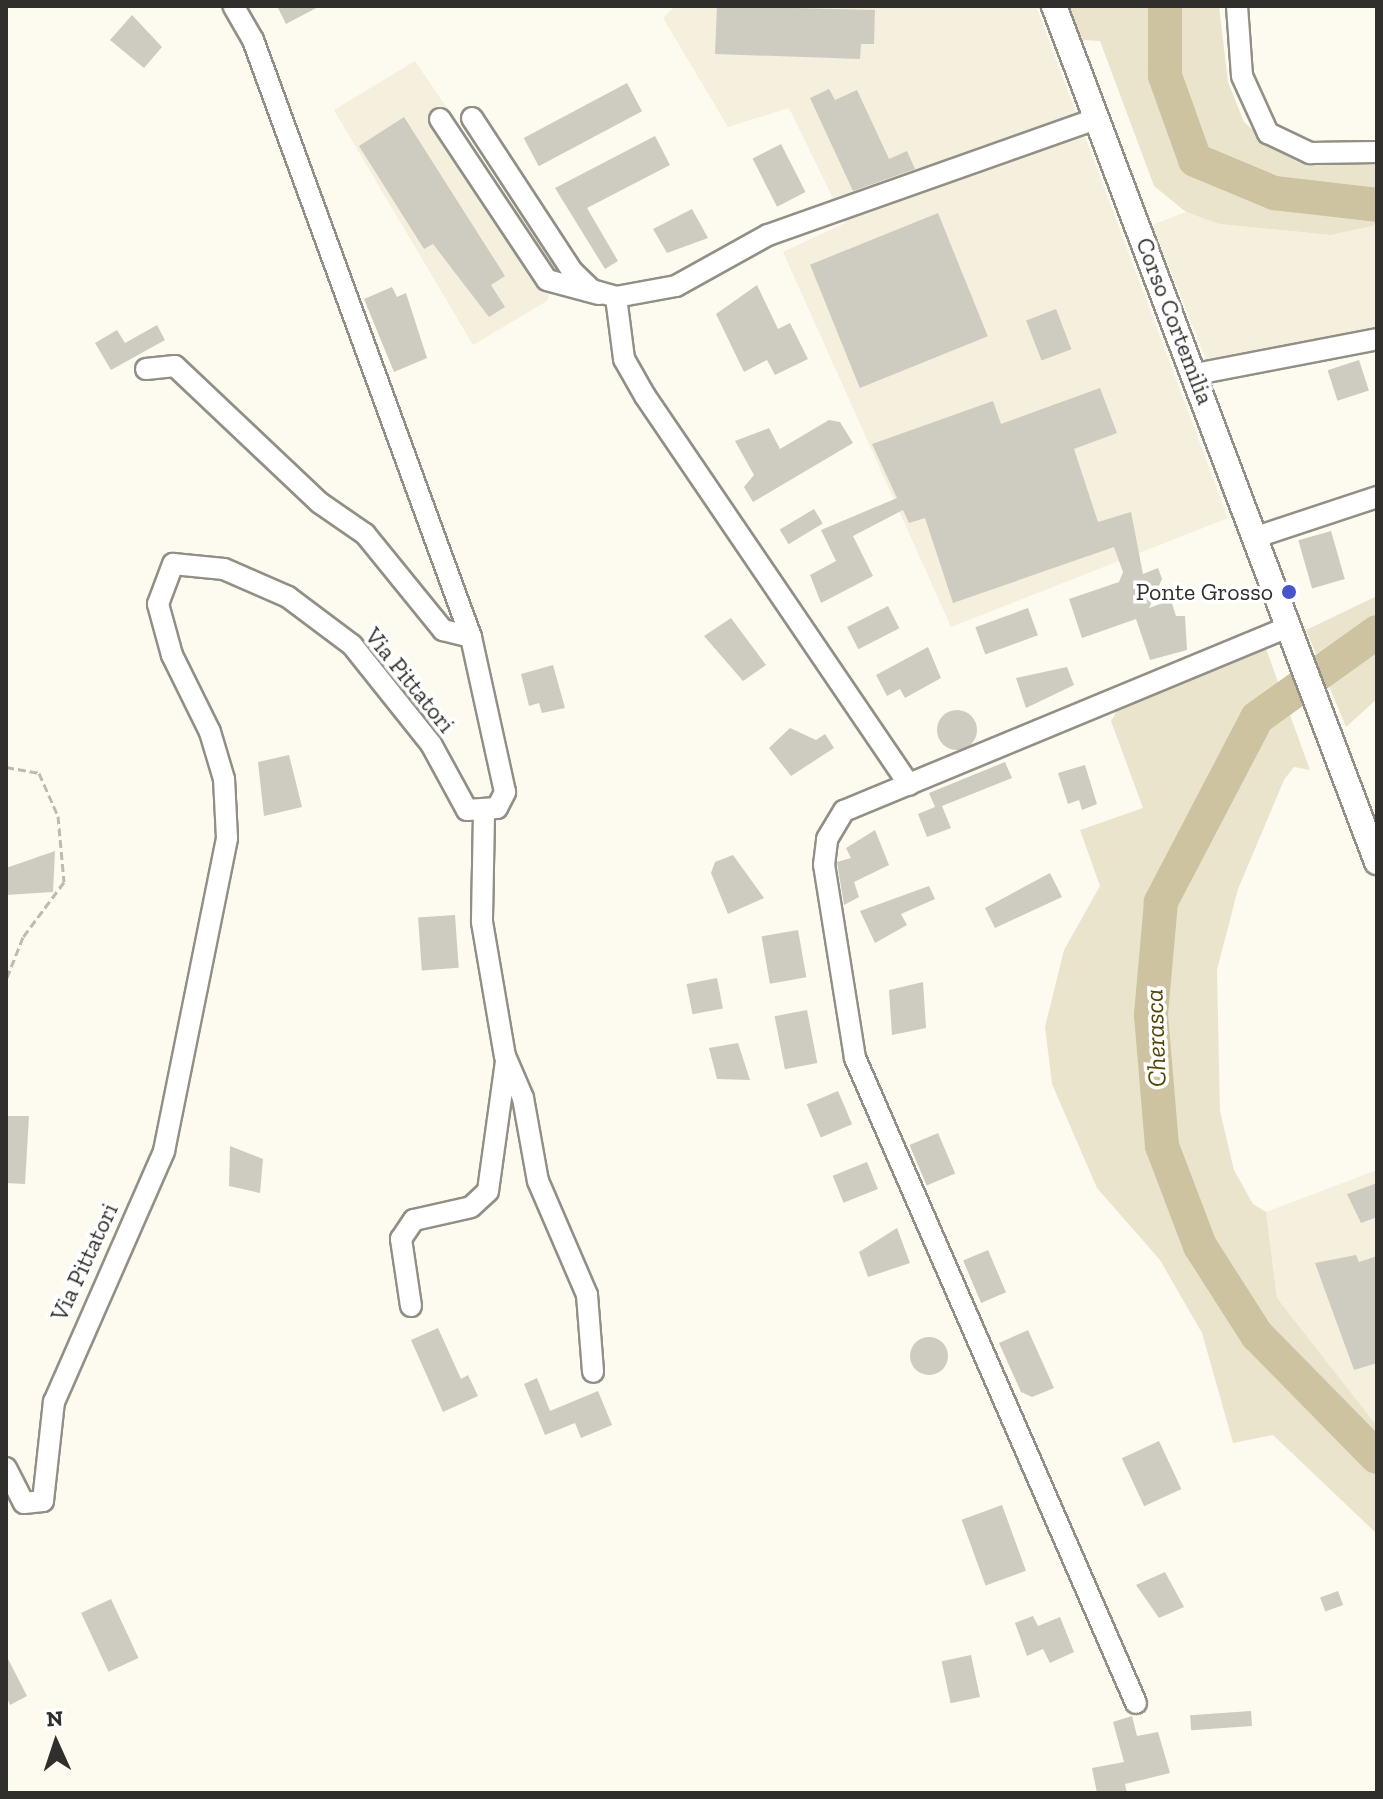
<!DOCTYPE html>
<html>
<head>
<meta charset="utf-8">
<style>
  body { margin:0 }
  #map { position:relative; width:1383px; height:1799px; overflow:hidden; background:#fdfaf0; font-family:"Zilla Slab",serif }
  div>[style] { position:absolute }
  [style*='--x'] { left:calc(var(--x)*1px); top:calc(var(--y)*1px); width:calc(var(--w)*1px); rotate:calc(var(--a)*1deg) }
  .built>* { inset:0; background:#f5efdd }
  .green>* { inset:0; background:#ebe4cc }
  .river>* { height:34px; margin:-17px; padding:0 17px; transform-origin:17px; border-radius:17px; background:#cdc3a0 }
  .building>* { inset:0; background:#cecbc1; transform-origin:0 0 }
  .round { border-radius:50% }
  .path>* { height:3px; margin-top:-1.5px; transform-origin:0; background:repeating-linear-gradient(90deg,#bdbab2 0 8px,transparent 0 12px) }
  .roads { filter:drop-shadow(2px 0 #929086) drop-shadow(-2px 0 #929086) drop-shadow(0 2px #929086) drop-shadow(0 -2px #929086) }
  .minor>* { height:20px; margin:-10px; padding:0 10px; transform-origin:10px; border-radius:10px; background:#fff }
  .major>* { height:24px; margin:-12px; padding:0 12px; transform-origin:12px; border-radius:12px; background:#fff }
  .dots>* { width:22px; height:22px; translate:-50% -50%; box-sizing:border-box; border:4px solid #fff; border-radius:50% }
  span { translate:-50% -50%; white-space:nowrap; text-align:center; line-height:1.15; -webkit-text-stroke:7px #fff; paint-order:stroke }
  .street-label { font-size:24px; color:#302f2b }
  .poi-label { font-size:24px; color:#302f2b }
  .right { translate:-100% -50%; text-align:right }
  .water-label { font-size:26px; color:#544504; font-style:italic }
  .frame { position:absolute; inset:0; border:8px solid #302f2b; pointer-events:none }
  .north { position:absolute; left:16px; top:1703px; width:80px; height:80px; -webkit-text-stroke:6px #fff; paint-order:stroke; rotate:357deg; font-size:22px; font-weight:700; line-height:32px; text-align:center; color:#302f2b }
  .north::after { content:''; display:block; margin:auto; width:28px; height:36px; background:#302f2b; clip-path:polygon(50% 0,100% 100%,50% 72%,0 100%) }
</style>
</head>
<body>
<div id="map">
  <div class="built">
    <div style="clip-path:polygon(675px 6px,1036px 6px,1228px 518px,951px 627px,783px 252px,845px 223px,789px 108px,728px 127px,663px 18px)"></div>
    <div style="clip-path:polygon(415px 61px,557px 270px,547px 301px,473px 345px,334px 110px)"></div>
    <div style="clip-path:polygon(1186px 212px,1219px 224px,1331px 235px,1377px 225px,1377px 328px,1206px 359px,1152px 225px)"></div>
    <div style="clip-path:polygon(1377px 1170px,1377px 1426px,1277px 1298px,1266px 1212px)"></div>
  </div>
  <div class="green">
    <div style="clip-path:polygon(1069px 6px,1219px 6px,1228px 82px,1244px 122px,1270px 145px,1307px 162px,1377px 160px,1377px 225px,1331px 235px,1219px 224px,1186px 212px,1154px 186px,1100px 41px,1082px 40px)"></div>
    <div style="clip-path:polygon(1377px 596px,1377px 699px,1346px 727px,1306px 630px)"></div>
    <div style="clip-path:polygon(1265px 646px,1310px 770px,1294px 767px,1284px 780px,1238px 889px,1217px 970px,1220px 1111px,1234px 1170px,1253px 1204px,1266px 1212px,1277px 1298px,1377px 1426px,1377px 1534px,1273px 1435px,1233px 1443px,1202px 1333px,1160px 1260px,1097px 1188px,1052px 1084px,1045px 1027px,1064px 950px,1100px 886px,1080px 830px,1143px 808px,1111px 721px,1119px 707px)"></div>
  </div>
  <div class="river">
    <div style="--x:1165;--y:6;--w:70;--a:90"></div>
    <div style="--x:1165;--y:76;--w:89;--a:70.3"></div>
    <div style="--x:1195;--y:160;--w:86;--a:22.7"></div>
    <div style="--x:1274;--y:193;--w:104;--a:6.6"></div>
    <div style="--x:1377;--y:632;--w:148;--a:144.4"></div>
    <div style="--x:1257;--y:718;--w:208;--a:117.6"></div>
    <div style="--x:1161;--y:902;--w:113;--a:95.1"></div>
    <div style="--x:1151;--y:1015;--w:131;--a:85.2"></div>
    <div style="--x:1162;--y:1146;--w:107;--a:69.2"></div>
    <div style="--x:1200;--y:1246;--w:106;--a:57.4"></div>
    <div style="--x:1257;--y:1335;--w:171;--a:45.5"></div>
  </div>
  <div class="building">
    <div style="clip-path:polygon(277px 6px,320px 6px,286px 24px)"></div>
    <div style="clip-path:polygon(717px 6px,875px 10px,874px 44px,861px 44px,860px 59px,715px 54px)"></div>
    <div style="clip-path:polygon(132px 15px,162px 47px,144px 68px,110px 40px)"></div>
    <div style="left:627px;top:83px;width:32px;height:117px;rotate:62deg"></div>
    <div style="clip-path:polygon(829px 89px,835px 100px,857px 90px,889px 159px,907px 151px,915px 169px,853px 191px,810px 98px)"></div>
    <div style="clip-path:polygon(404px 117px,505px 276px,491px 285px,505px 307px,489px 317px,433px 244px,424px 249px,359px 146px)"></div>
    <div style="clip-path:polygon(655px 136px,670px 165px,587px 208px,618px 261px,605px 269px,555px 188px)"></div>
    <div style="left:781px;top:144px;width:54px;height:32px;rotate:63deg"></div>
    <div style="clip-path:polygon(692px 209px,708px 238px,667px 253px,653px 229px)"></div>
    <div style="left:938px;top:213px;width:133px;height:138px;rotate:68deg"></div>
    <div style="clip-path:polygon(757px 285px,778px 329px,790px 323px,808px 359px,775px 375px,767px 360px,744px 372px,716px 314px)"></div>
    <div style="clip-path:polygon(392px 287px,397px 297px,406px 293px,427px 358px,394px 372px,364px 299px)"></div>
    <div style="left:1056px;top:309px;width:43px;height:32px;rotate:69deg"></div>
    <div style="clip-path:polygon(157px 325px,165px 340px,111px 370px,95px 343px,117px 330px,125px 343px)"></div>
    <div style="left:1359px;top:360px;width:32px;height:33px;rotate:72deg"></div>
    <div style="clip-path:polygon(1100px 388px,1117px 433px,1074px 449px,1098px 522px,1131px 512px,1143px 574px,1158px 568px,1162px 579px,1149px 608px,1171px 600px,1176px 616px,1185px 616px,1187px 650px,1150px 660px,1136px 619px,1082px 638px,1069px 599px,1119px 582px,1123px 572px,1114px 547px,953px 603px,925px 518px,909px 523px,903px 510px,853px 536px,873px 576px,821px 603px,810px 575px,836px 561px,821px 530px,897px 498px,872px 444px,993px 401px,1001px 424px)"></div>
    <div style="clip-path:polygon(829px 420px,840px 422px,853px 443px,753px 502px,744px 487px,754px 475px,735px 441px,769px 428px,780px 449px)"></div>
    <div style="left:814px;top:509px;width:17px;height:40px;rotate:59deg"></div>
    <div style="left:1331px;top:531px;width:50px;height:34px;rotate:74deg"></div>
    <div style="left:888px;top:606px;width:25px;height:46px;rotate:63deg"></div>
    <div style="left:1028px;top:608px;width:29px;height:56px;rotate:70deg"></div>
    <div style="clip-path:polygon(731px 618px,766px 665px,743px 681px,704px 636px)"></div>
    <div style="clip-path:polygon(928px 647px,941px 678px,905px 698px,900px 689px,887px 696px,876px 675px)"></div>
    <div style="clip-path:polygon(553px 665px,565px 708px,542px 713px,539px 703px,529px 706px,521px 674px)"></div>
    <div style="clip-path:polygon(1067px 667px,1074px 685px,1026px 708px,1016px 678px)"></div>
    <div class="round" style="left:937px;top:710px;width:40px;height:40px"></div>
    <div style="clip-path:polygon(790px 728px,816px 740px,825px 734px,834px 748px,791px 776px,769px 748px)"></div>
    <div style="clip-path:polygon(289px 755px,302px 807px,264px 816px,258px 762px)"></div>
    <div style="clip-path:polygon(1005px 762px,1012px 778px,942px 806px,951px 828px,927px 837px,918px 814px,935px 807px,929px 793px)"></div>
    <div style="clip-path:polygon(1085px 765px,1097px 804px,1082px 810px,1079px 800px,1068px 804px,1058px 773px)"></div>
    <div style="clip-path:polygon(875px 830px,889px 865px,854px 882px,859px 897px,844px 905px,837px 862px,851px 858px,846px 848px)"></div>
    <div style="clip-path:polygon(55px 851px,53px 892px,6px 895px,6px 868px)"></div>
    <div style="clip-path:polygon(733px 855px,764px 898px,728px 914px,711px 873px,715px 862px)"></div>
    <div style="clip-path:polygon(1050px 873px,1062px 897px,995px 928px,985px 908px)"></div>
    <div style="clip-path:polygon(929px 886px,935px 899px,901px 914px,907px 925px,875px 943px,860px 911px)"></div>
    <div style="left:455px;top:915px;width:53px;height:37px;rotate:86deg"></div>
    <div style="left:798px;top:930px;width:48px;height:37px;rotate:80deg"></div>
    <div style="left:717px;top:978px;width:31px;height:31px;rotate:79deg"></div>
    <div style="clip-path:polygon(923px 982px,926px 1028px,892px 1035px,889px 990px)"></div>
    <div style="left:807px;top:1010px;width:54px;height:33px;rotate:79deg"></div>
    <div style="clip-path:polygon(738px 1043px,750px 1080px,717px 1079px,709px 1048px)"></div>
    <div style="left:838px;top:1091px;width:36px;height:34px;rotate:67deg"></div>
    <div style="clip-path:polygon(6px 1116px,29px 1116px,25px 1184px,6px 1183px)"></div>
    <div style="left:938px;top:1133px;width:44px;height:31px;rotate:67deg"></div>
    <div style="clip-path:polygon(230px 1146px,263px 1159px,260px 1193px,229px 1186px)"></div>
    <div style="left:867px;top:1162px;width:29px;height:37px;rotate:68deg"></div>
    <div style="clip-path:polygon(1377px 1183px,1377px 1217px,1361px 1223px,1347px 1194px)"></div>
    <div style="clip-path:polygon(897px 1228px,910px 1263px,868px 1277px,859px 1252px)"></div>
    <div style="left:988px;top:1250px;width:46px;height:27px;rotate:67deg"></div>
    <div style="clip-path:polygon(1356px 1255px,1359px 1262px,1377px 1256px,1377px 1363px,1354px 1370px,1315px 1263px)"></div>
    <div style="clip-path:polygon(438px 1328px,461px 1379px,468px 1375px,478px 1396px,443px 1412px,411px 1340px)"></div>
    <div style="clip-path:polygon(1028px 1330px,1054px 1388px,1032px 1397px,1021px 1392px,999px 1343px)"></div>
    <div class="round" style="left:910px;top:1337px;width:38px;height:38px"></div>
    <div style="clip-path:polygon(537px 1378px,550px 1411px,598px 1391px,612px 1425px,581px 1438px,575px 1423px,545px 1435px,524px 1384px)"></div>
    <div style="left:1159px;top:1441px;width:53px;height:41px;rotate:65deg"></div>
    <div style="left:1002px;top:1505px;width:70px;height:43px;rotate:70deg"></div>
    <div style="clip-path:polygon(1165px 1572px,1184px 1607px,1159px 1618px,1136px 1585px)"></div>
    <div style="left:1338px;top:1591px;width:15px;height:19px;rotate:70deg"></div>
    <div style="left:111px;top:1599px;width:65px;height:33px;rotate:65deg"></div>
    <div style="clip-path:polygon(1033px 1616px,1038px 1626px,1060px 1617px,1074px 1652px,1050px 1663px,1043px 1649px,1027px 1656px,1015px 1623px)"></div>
    <div style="clip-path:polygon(6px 1655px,27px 1696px,10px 1705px,6px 1696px)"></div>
    <div style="left:971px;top:1655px;width:43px;height:30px;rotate:78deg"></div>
    <div style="left:1251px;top:1711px;width:15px;height:61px;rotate:86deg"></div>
    <div style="clip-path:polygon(1132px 1716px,1137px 1736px,1158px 1732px,1170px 1773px,1125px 1784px,1127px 1793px,1097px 1793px,1092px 1768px,1124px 1762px,1113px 1722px)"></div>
  </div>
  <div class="path">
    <div style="--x:6;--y:767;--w:34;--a:10"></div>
    <div style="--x:39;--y:773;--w:47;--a:66.2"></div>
    <div style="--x:58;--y:816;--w:66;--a:84.8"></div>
    <div style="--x:64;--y:882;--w:69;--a:126.7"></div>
    <div style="--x:23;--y:937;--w:46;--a:111.6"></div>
  </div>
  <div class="roads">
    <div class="minor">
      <div style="--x:1237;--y:6;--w:70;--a:85.9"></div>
      <div style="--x:1242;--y:76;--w:63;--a:65.5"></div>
      <div style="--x:1268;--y:133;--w:47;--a:25.5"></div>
      <div style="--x:1310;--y:153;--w:67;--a:-0.9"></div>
      <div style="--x:472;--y:118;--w:183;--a:56.8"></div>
      <div style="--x:572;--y:271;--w:28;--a:44"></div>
      <div style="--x:592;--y:290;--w:25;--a:16"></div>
      <div style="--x:616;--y:297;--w:61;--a:-10.4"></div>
      <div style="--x:676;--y:286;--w:105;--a:-29"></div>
      <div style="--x:768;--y:235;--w:348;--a:-19.5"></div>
      <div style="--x:440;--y:119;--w:193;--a:56.4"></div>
      <div style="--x:547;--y:280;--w:54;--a:15.1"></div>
      <div style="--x:616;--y:297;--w:63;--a:82.6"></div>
      <div style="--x:624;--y:359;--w:43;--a:60.4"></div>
      <div style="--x:645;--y:396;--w:470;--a:55.8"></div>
      <div style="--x:146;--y:369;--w:29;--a:-6"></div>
      <div style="--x:175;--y:366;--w:199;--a:43.4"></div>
      <div style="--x:320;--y:503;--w:55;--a:34.6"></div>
      <div style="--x:365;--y:534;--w:124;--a:50.9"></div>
      <div style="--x:443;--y:630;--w:29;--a:14"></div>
      <div style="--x:1196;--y:374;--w:184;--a:-10.9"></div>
      <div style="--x:1253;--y:538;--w:131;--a:-18.3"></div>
      <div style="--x:484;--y:814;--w:108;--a:91.1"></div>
      <div style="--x:482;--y:922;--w:136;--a:80.3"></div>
      <div style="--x:505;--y:1056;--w:46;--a:66.8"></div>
      <div style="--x:523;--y:1098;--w:84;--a:79.8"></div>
      <div style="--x:538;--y:1181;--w:124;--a:66.7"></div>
      <div style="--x:587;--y:1295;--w:77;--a:85.5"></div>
      <div style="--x:411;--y:1306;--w:68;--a:-98.5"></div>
      <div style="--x:401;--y:1239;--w:23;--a:-56"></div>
      <div style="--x:414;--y:1220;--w:58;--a:-12.8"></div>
      <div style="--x:471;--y:1207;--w:23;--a:-43"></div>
      <div style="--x:488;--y:1191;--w:131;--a:-82.1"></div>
      <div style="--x:6;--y:1468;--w:39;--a:63"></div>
      <div style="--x:24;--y:1503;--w:19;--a:-6"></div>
      <div style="--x:43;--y:1501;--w:100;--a:-83.7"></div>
      <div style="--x:54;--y:1402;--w:274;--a:-66.3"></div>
      <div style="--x:164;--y:1151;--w:319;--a:-78.6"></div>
      <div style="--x:227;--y:838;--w:59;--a:-92.9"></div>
      <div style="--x:224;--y:779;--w:49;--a:-106.6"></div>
      <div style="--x:210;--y:732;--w:86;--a:-116.3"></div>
      <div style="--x:172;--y:655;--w:53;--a:-105.4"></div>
      <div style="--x:158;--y:604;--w:43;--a:-69.4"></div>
      <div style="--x:173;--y:564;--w:51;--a:5.6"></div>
      <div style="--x:224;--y:569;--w:70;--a:23.6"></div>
      <div style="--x:288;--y:597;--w:80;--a:36.9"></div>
      <div style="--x:352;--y:645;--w:127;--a:51.4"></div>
      <div style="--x:431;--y:744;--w:75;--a:61.4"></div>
      <div style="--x:467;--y:810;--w:30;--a:-4"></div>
      <div style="--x:497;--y:808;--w:18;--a:-63"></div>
      <div style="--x:505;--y:792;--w:159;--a:-102.4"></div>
      <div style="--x:471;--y:637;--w:636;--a:-110.06"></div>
      <div style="--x:253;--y:40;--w:39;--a:-120"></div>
      <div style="--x:1136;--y:1703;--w:704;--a:-113.54"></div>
      <div style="--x:855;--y:1058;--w:195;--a:-99.1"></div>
      <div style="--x:824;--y:865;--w:26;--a:-83"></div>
      <div style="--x:827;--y:839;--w:33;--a:-59"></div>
      <div style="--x:844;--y:811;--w:477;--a:-22.5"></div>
    </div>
    <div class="major">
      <div style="--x:1054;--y:6;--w:915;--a:69.33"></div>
    </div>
  </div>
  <div class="dots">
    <div style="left:1289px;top:592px;background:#4753c8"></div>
  </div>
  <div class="street-label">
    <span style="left:1175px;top:321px;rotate:69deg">Corso Cortemilia</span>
    <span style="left:410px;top:680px;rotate:51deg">Via Pittatori</span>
    <span style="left:84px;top:1262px;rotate:-65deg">Via Pittatori</span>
  </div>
  <div class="poi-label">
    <span class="right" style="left:1273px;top:592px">Ponte Grosso</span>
  </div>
  <div class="water-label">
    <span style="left:1156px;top:1038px;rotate:-92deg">Cherasca</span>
  </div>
  <div class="frame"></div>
  <div class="north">N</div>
</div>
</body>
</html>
